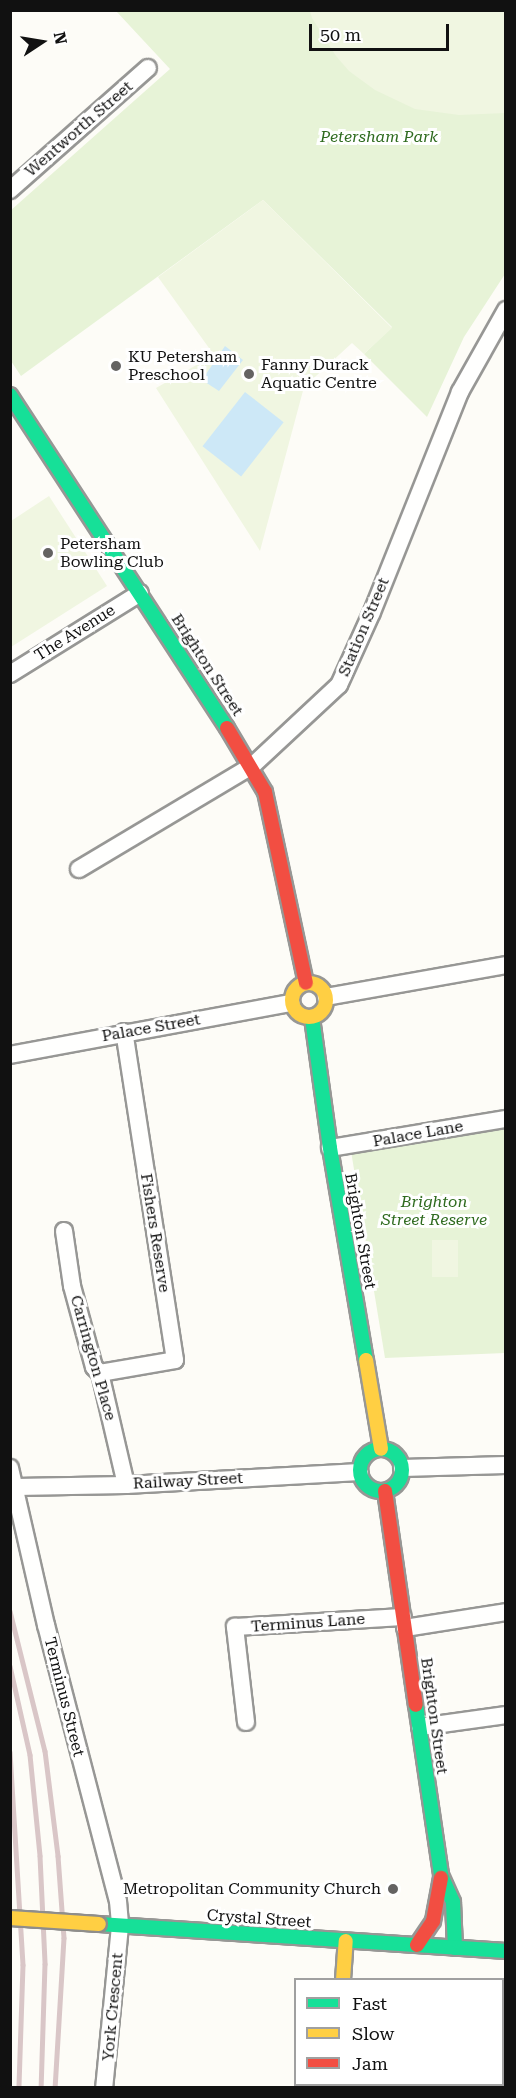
<!DOCTYPE html>
<html>
<head>
<meta charset="utf-8">
<style>
  body { margin:0 }
  #map { position:relative; width:516px; height:2098px; overflow:hidden; background:#fdfcf7; font-family:"Roboto Serif",serif }
  div>[style] { position:absolute }
  [style*='--x'] { left:calc(var(--x)*1px); top:calc(var(--y)*1px); width:calc(var(--w)*1px); rotate:calc(var(--a)*1deg) }
  .green>* { inset:0; background:#e7f3d7 }
  .pitch>* { inset:0; background:#f0f6e1; transform-origin:0 0 }
  .water>* { inset:0; background:#cde8f7; transform-origin:0 0 }
  .roads { filter:drop-shadow(2px 0 #979795) drop-shadow(-2px 0 #979795) drop-shadow(0 2px #979795) drop-shadow(0 -2px #979795) }
  .street>* { height:16px; margin:-8px; padding:0 8px; transform-origin:8px; border-radius:8px; background:#fffffe }
  .fast>* { height:14px; margin:-7px; padding:0 7px; transform-origin:7px; border-radius:7px; background:#16e098 }
  .fast>.ring { margin:-7px; padding:0; box-sizing:content-box; background:none; border:14px solid #16e098; border-radius:50% }
  .slow>* { height:14px; margin:-7px; padding:0 7px; transform-origin:7px; border-radius:7px; background:#ffcf43 }
  .slow>.ring { margin:-7px; padding:0; box-sizing:content-box; background:none; border:14px solid #ffcf43; border-radius:50% }
  .jam>* { height:14px; margin:-7px; padding:0 7px; transform-origin:7px; border-radius:7px; background:#f24e42 }
  .rail>* { height:4.5px; margin:-2.25px; padding:0 2.25px; transform-origin:2.25px; border-radius:2.25px; background:#d9c6c7 }
  .bridges { filter:drop-shadow(2px 0 #8e8d8b) drop-shadow(-2px 0 #8e8d8b) drop-shadow(0 2px #8e8d8b) drop-shadow(0 -2px #8e8d8b) }
  .slow-bridge>* { height:14px; margin:-7px; padding:0 7px; transform-origin:7px; border-radius:7px; background:#ffcf43 }
  .dots>* { width:16px; height:16px; translate:-50% -50%; box-sizing:border-box; border:3px solid #fff; border-radius:50% }
  span { translate:-50% -50%; white-space:nowrap; text-align:center; line-height:1.15; -webkit-text-stroke:6px #fff; paint-order:stroke }
  .street-label { font-size:16px; color:#111 }
  .park-label { font-size:16px; color:#2f6b1f; font-style:italic }
  .poi-label { font-size:16px; color:#111 }
  .left { translate:0 -50%; text-align:left }
  .right { translate:-100% -50%; text-align:right }
  .frame { position:absolute; inset:0; border:12px solid #111; pointer-events:none }
  .legend { position:absolute; left:294px; top:1978px; width:210px; height:108px; box-sizing:border-box; background:#fff; border:2px solid #a0a0a0; margin:0; padding:8px 10px; list-style:none; font-size:18px; color:#111 }
  .legend li { display:flex; align-items:center; gap:12px; height:30px }
  .legend b { width:30px; border:2px solid #a0a0a0 }
  .north { position:absolute; left:12px; top:12px; width:60px; height:60px; -webkit-text-stroke:4px #fff; paint-order:stroke; rotate:78deg; font-size:16px; font-weight:700; line-height:24px; text-align:center; color:#111 }
  .north::after { content:''; display:block; margin:auto; width:21px; height:27px; background:#111; clip-path:polygon(50% 0,100% 100%,50% 72%,0 100%) }
  .scale { position:absolute; left:309px; top:24px; width:140px; height:27px; box-sizing:border-box; border:3px solid #111; border-top:0; padding-left:8px; font-size:18px; line-height:21px; white-space:nowrap; color:#111; -webkit-text-stroke:4px #fff; paint-order:stroke }
</style>
</head>
<body>
<div id="map">
  <div class="green">
    <div style="clip-path:polygon(116px 11px,505px 11px,505px 274px,464px 337px,427px 417px,364px 354px,392px 327px,263px 200px,21px 376px,11px 361px,10px 211px,170px 69px)"></div>
    <div style="clip-path:polygon(505px 1126px,505px 1353px,385px 1358px,351px 1151px)"></div>
  </div>
  <div class="pitch">
    <div style="clip-path:polygon(310px 11px,505px 11px,505px 113px,459px 115px,415px 109px,375px 90px,349px 71px,336px 56px,312px 18px)"></div>
    <div style="clip-path:polygon(263px 200px,392px 328px,364px 354px,352px 343px,304px 387px,260px 551px,156px 388px,214px 355px,158px 277px)"></div>
    <div style="clip-path:polygon(49px 496px,107px 586px,11px 647px,11px 521px)"></div>
    <div style="left:432px;top:1240px;width:26px;height:37px"></div>
  </div>
  <div class="water">
    <div style="clip-path:polygon(225px 346px,243px 360px,219px 391px,202px 380px)"></div>
    <div style="left:245px;top:392px;width:49px;height:69px;rotate:38deg"></div>
  </div>
  <div class="roads">
    <div class="street">
      <div style="--x:10;--y:190;--w:184;--a:-41.5"></div>
      <div style="--x:10;--y:674;--w:153;--a:-31.9"></div>
      <div style="--x:79;--y:869;--w:201;--a:-30.8"></div>
      <div style="--x:252;--y:766;--w:119;--a:-43"></div>
      <div style="--x:339;--y:685;--w:80;--a:-65.7"></div>
      <div style="--x:372;--y:612;--w:237;--a:-68.2"></div>
      <div style="--x:460;--y:392;--w:94;--a:-60.7"></div>
      <div style="--x:326;--y:997;--w:183;--a:-10.1"></div>
      <div style="--x:10;--y:1055;--w:286;--a:-10.5"></div>
      <div style="--x:330;--y:1148;--w:178;--a:-9.4"></div>
      <div style="--x:64;--y:1231;--w:56;--a:81.7"></div>
      <div style="--x:72;--y:1286;--w:84;--a:74.8"></div>
      <div style="--x:94;--y:1367;--w:8;--a:45"></div>
      <div style="--x:100;--y:1373;--w:115;--a:76.9"></div>
      <div style="--x:100;--y:1373;--w:76;--a:-9.8"></div>
      <div style="--x:175;--y:1360;--w:332;--a:-98.8"></div>
      <div style="--x:10;--y:1468;--w:161;--a:77.1"></div>
      <div style="--x:46;--y:1625;--w:285;--a:75.4"></div>
      <div style="--x:118;--y:1901;--w:25;--a:85"></div>
      <div style="--x:120;--y:1926;--w:163;--a:95.6"></div>
      <div style="--x:402;--y:1468;--w:104;--a:-1.7"></div>
      <div style="--x:16;--y:1487;--w:110;--a:-1"></div>
      <div style="--x:126;--y:1485;--w:234;--a:-3.2"></div>
      <div style="--x:405;--y:1628;--w:102;--a:-9"></div>
      <div style="--x:246;--y:1722;--w:96;--a:-96.6"></div>
      <div style="--x:235;--y:1627;--w:168;--a:-3.4"></div>
      <div style="--x:420;--y:1727;--w:87;--a:-7.9"></div>
    </div>
    <div class="fast">
      <div style="--x:10;--y:395;--w:397;--a:56.9"></div>
      <div style="--x:312;--y:1018;--w:131;--a:82.1"></div>
      <div style="--x:330;--y:1148;--w:215;--a:80.4"></div>
      <div class="ring" style="left:360px;top:1449px;width:28px;height:28px"></div>
      <div style="--x:416;--y:1705;--w:172;--a:81.6"></div>
      <div style="--x:441;--y:1875;--w:30;--a:66"></div>
      <div style="--x:453;--y:1902;--w:46;--a:87.5"></div>
      <div style="--x:99;--y:1924;--w:408;--a:3.8"></div>
      <div style="--x:335;--y:2084;--w:4;--a:90"></div>
    </div>
    <div class="slow">
      <div class="ring" style="left:292px;top:983px;width:20px;height:20px"></div>
      <div style="--x:366;--y:1360;--w:90;--a:80.4"></div>
      <div style="--x:343;--y:1980;--w:39;--a:-86"></div>
    </div>
    <div class="jam">
      <div style="--x:227;--y:728;--w:74;--a:59.3"></div>
      <div style="--x:265;--y:792;--w:195;--a:77.9"></div>
      <div style="--x:385;--y:1491;--w:216;--a:81.8"></div>
      <div style="--x:417;--y:1945;--w:29;--a:-56"></div>
      <div style="--x:433;--y:1921;--w:44;--a:-79.5"></div>
    </div>
  </div>
  <div class="rail">
    <div style="--x:10;--y:1611;--w:144;--a:76"></div>
    <div style="--x:45;--y:1751;--w:106;--a:82.9"></div>
    <div style="--x:58;--y:1856;--w:82;--a:85.8"></div>
    <div style="--x:64;--y:1938;--w:150;--a:93.4"></div>
    <div style="--x:10;--y:1666;--w:91;--a:77.3"></div>
    <div style="--x:30;--y:1755;--w:101;--a:84.3"></div>
    <div style="--x:40;--y:1856;--w:108;--a:87.3"></div>
    <div style="--x:45;--y:1964;--w:124;--a:91.8"></div>
    <div style="--x:10;--y:1752;--w:213;--a:86.5"></div>
    <div style="--x:23;--y:1965;--w:123;--a:91.9"></div>
  </div>
  <div class="bridges">
    <div class="slow-bridge">
      <div style="--x:10;--y:1918;--w:89;--a:3.9"></div>
    </div>
  </div>
  <div class="dots">
    <div style="left:116px;top:366px;background:#646362"></div>
    <div style="left:249px;top:374px;background:#646362"></div>
    <div style="left:48px;top:553px;background:#646362"></div>
    <div style="left:393px;top:1889px;background:#646362"></div>
  </div>
  <div class="street-label">
    <span style="left:79px;top:129px;rotate:-41deg">Wentworth Street</span>
    <span style="left:364px;top:627px;rotate:-67deg">Station Street</span>
    <span style="left:75px;top:633px;rotate:-32deg">The Avenue</span>
    <span style="left:207px;top:665px;rotate:57deg">Brighton Street</span>
    <span style="left:151px;top:1028px;rotate:-10deg">Palace Street</span>
    <span style="left:418px;top:1134px;rotate:-10deg">Palace Lane</span>
    <span style="left:360px;top:1231px;rotate:80deg">Brighton Street</span>
    <span style="left:155px;top:1233px;rotate:81deg">Fishers Reserve</span>
    <span style="left:93px;top:1358px;rotate:74deg">Carrington Place</span>
    <span style="left:188px;top:1481px;rotate:-3deg">Railway Street</span>
    <span style="left:308px;top:1623px;rotate:-4deg">Terminus Lane</span>
    <span style="left:64px;top:1697px;rotate:76deg">Terminus Street</span>
    <span style="left:434px;top:1716px;rotate:82deg">Brighton Street</span>
    <span style="left:259px;top:1919px;rotate:4deg">Crystal Street</span>
    <span style="left:113px;top:2007px;rotate:-85deg">York Crescent</span>
  </div>
  <div class="park-label">
    <span style="left:379px;top:137px">Petersham Park</span>
    <span style="left:434px;top:1211px">Brighton<br>Street Reserve</span>
  </div>
  <div class="poi-label">
    <span class="left" style="left:128px;top:366px">KU Petersham<br>Preschool</span>
    <span class="left" style="left:261px;top:374px">Fanny Durack<br>Aquatic Centre</span>
    <span class="left" style="left:60px;top:553px">Petersham<br>Bowling Club</span>
    <span class="right" style="left:381px;top:1889px">Metropolitan Community Church</span>
  </div>
  <div class="frame"></div>
  <ul class="legend">
  <li><b style="height:8px;background:#16e098"></b>Fast</li>
  <li><b style="height:8px;background:#ffcf43"></b>Slow</li>
  <li><b style="height:8px;background:#f24e42"></b>Jam</li>
  </ul>
  <div class="north">N</div>
  <div class="scale">50 m</div>
</div>
</body>
</html>
